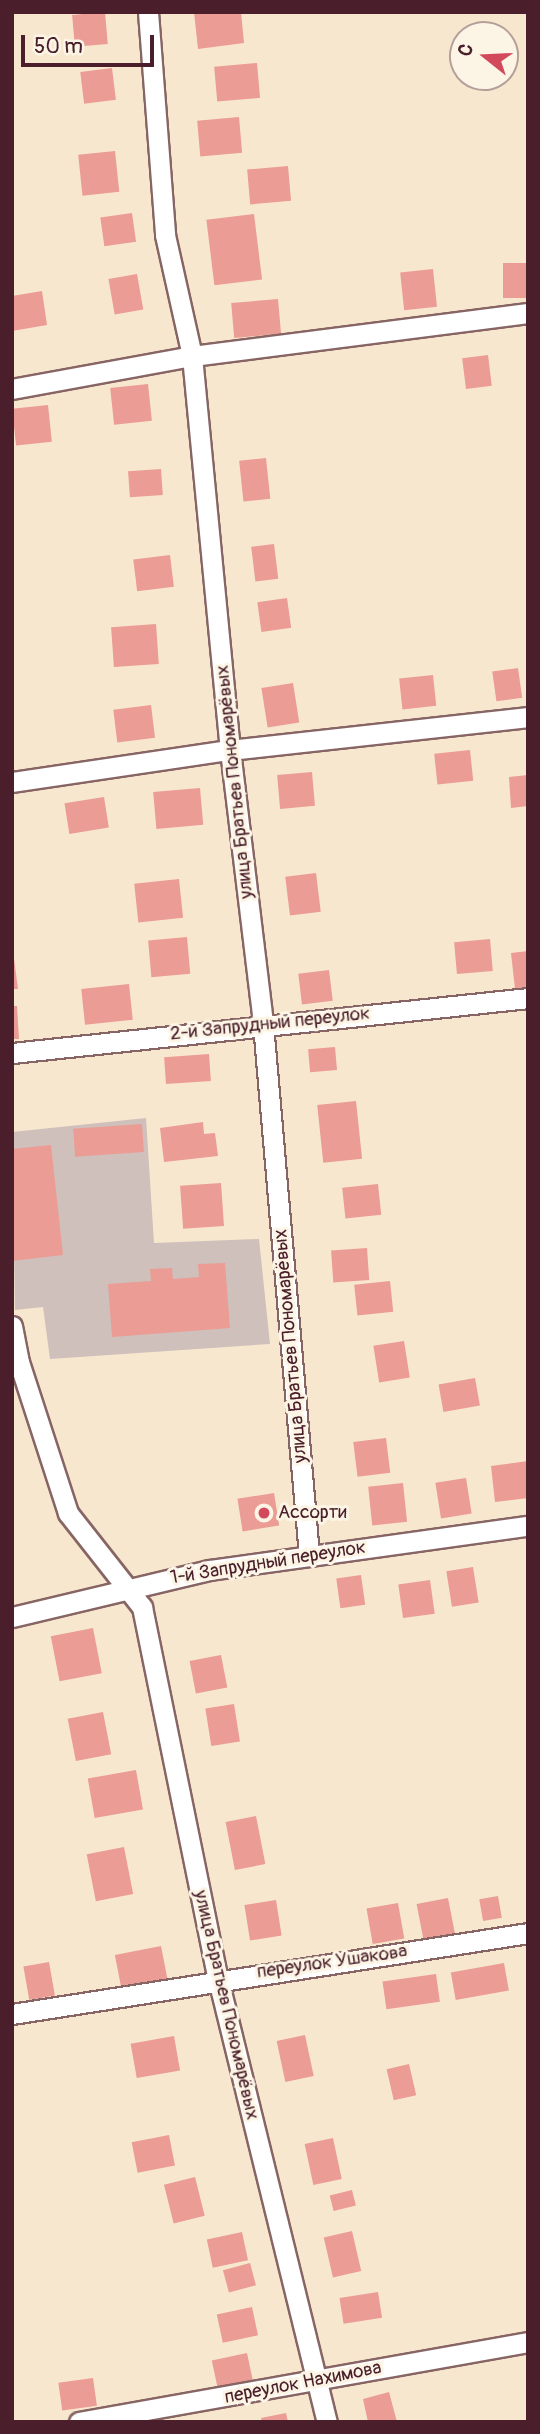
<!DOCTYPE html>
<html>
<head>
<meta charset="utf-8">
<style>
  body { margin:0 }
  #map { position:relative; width:540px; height:2434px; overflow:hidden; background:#f8e7cf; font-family:Pangolin,sans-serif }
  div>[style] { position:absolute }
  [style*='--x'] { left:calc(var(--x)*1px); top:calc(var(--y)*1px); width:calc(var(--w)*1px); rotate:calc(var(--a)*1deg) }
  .industrial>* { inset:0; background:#cfc0bb }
  .building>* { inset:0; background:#eb9c94; transform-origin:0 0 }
  .roads { filter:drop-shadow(2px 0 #876564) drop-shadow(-2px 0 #876564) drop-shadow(0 2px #876564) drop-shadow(0 -2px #876564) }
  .minor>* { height:19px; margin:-9.5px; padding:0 9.5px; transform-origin:9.5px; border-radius:9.5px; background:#fff }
  .dots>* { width:19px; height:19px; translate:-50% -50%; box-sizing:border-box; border:4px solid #fcf5e5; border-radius:50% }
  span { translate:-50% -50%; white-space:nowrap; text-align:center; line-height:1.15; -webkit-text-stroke:6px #fcf5e5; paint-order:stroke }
  .street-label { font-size:19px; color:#4a1f2b }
  .poi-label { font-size:19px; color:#4a1f2b }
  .left { translate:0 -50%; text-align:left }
  .frame { position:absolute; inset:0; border:14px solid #4a1f2b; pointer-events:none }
  .north { position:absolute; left:449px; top:21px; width:70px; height:70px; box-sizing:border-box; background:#fcf5e5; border:2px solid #b59f9b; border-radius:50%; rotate:288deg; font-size:19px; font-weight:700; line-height:28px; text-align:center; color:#4a1f2b }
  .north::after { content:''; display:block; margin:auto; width:24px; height:32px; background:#d1495b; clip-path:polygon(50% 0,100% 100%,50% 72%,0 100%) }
  .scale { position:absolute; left:21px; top:35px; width:133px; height:32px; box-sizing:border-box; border:4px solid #4a1f2b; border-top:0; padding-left:9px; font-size:21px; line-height:24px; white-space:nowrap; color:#4a1f2b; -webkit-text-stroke:5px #fcf5e5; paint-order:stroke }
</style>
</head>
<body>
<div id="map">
  <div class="industrial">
    <div style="clip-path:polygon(146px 1118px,154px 1243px,259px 1239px,270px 1344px,50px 1359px,43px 1307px,15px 1310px,12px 1132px)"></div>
  </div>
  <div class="building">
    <div style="left:105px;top:12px;width:32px;height:33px;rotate:85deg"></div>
    <div style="clip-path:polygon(194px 12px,241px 12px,244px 43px,198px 49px)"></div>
    <div style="left:257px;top:63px;width:35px;height:43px;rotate:85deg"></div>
    <div style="left:112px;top:68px;width:32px;height:32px;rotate:83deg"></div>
    <div style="left:239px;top:117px;width:36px;height:42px;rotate:85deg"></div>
    <div style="left:115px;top:151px;width:41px;height:37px;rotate:84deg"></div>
    <div style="left:288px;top:166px;width:35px;height:41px;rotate:85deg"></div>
    <div style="left:132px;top:213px;width:29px;height:32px;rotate:82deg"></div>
    <div style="left:254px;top:214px;width:66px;height:48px;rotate:83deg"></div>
    <div style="left:528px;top:263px;width:35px;height:25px;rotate:90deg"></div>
    <div style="left:433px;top:269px;width:38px;height:33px;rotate:84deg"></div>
    <div style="left:137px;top:274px;width:36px;height:29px;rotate:80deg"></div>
    <div style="clip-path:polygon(42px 291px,47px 325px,12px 331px,12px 296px)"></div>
    <div style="left:278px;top:299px;width:35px;height:47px;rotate:85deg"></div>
    <div style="left:488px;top:355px;width:31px;height:26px;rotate:83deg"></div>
    <div style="left:148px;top:384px;width:37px;height:38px;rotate:84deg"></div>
    <div style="left:48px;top:405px;width:37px;height:36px;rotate:84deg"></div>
    <div style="left:266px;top:458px;width:41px;height:27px;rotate:84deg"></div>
    <div style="left:161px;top:469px;width:26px;height:33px;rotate:86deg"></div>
    <div style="left:274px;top:544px;width:35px;height:23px;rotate:83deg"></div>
    <div style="left:170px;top:555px;width:32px;height:37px;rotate:83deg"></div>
    <div style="left:287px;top:598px;width:30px;height:30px;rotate:82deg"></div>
    <div style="left:156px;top:624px;width:40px;height:45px;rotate:86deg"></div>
    <div style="left:518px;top:668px;width:30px;height:26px;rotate:82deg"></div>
    <div style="left:433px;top:675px;width:31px;height:34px;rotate:84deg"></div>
    <div style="left:293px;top:683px;width:40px;height:32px;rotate:81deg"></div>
    <div style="left:151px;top:705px;width:33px;height:38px;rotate:83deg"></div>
    <div style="left:470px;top:750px;width:31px;height:36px;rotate:84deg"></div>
    <div style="left:312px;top:772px;width:34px;height:35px;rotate:85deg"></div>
    <div style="clip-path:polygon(528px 775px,528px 806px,511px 808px,509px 777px)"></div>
    <div style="left:200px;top:788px;width:37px;height:47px;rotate:85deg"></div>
    <div style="left:104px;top:797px;width:31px;height:40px;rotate:81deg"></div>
    <div style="left:316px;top:873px;width:39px;height:31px;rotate:83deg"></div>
    <div style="left:179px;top:879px;width:39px;height:45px;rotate:84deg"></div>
    <div style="left:187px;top:937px;width:37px;height:39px;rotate:85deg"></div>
    <div style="left:490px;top:939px;width:32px;height:36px;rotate:85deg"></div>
    <div style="clip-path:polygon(12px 943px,18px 989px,12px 989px)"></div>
    <div style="clip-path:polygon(528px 951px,528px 988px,515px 989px,511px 953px)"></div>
    <div style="left:329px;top:970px;width:31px;height:31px;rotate:83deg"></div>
    <div style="left:129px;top:984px;width:36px;height:48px;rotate:84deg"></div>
    <div style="clip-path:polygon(12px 1006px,17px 1006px,19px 1039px,12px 1039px)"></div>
    <div style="left:335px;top:1047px;width:23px;height:27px;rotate:85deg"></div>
    <div style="left:209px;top:1054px;width:27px;height:45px;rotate:86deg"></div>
    <div style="left:356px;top:1101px;width:58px;height:39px;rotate:84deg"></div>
    <div style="clip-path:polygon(203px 1122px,204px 1134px,215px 1133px,218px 1156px,164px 1162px,160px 1128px)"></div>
    <div style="left:142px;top:1124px;width:28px;height:69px;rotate:86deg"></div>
    <div style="clip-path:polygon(51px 1145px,63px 1255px,12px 1261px,12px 1149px)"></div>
    <div style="left:221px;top:1183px;width:43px;height:41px;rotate:86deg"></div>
    <div style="left:378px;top:1184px;width:31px;height:36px;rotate:84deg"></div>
    <div style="left:367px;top:1248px;width:32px;height:36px;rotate:86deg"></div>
    <div style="clip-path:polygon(225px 1263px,230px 1328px,112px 1337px,108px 1284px,151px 1281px,150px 1269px,172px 1268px,173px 1279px,199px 1277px,198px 1264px)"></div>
    <div style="left:390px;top:1281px;width:31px;height:36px;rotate:84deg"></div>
    <div style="left:404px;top:1341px;width:37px;height:31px;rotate:81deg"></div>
    <div style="left:475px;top:1378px;width:28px;height:37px;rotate:80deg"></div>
    <div style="left:386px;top:1438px;width:35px;height:33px;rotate:83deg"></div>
    <div style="clip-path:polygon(528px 1461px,528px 1498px,495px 1502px,491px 1466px)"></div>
    <div style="left:466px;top:1478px;width:36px;height:31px;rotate:81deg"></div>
    <div style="left:403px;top:1483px;width:39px;height:35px;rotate:84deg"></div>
    <div style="left:274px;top:1493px;width:33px;height:37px;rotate:81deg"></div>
    <div style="left:473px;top:1567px;width:36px;height:27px;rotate:81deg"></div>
    <div style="left:361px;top:1575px;width:30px;height:25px;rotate:82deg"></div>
    <div style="left:430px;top:1580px;width:34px;height:32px;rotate:82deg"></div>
    <div style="left:93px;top:1628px;width:46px;height:43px;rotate:79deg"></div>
    <div style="left:221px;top:1655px;width:33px;height:32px;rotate:79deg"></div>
    <div style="left:234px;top:1704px;width:38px;height:29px;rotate:81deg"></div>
    <div style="left:103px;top:1712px;width:43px;height:36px;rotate:79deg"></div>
    <div style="left:136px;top:1770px;width:40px;height:49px;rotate:80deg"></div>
    <div style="left:256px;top:1816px;width:49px;height:31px;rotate:79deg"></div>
    <div style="left:124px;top:1847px;width:48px;height:38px;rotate:79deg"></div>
    <div style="left:498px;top:1896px;width:22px;height:19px;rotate:80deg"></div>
    <div style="left:448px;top:1898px;width:36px;height:32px;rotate:79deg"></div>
    <div style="left:276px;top:1900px;width:36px;height:32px;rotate:81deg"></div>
    <div style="left:398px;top:1903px;width:36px;height:32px;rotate:80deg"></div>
    <div style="left:161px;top:1946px;width:38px;height:47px;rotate:79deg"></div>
    <div style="left:49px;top:1962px;width:34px;height:26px;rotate:80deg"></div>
    <div style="left:504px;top:1963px;width:28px;height:54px;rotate:80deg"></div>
    <div style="left:436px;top:1974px;width:28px;height:54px;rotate:82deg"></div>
    <div style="left:305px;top:2035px;width:42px;height:29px;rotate:78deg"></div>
    <div style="left:174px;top:2036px;width:35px;height:44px;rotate:80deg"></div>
    <div style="left:409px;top:2064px;width:32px;height:23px;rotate:77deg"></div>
    <div style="left:169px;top:2135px;width:31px;height:38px;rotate:79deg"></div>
    <div style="left:333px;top:2138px;width:42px;height:29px;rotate:78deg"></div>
    <div style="left:195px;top:2177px;width:40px;height:32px;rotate:76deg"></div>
    <div style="left:352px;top:2190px;width:16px;height:23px;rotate:76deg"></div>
    <div style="left:352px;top:2231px;width:41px;height:29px;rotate:77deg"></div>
    <div style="left:242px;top:2232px;width:29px;height:36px;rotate:78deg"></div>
    <div style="left:250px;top:2263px;width:23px;height:28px;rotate:75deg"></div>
    <div style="left:378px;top:2292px;width:26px;height:39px;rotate:81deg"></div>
    <div style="left:252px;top:2307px;width:29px;height:36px;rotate:78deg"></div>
    <div style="left:247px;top:2353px;width:29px;height:36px;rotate:78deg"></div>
    <div style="left:93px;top:2378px;width:28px;height:35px;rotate:82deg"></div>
    <div style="clip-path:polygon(389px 2392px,397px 2422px,368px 2422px,363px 2399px)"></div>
    <div style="clip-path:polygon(286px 2413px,288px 2422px,262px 2422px,261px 2418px)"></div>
  </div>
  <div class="roads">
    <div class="minor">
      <div style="--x:148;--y:12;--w:224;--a:85.6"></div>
      <div style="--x:165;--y:235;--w:124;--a:77.4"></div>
      <div style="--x:192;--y:356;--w:396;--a:84.5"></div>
      <div style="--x:230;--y:750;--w:276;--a:83.1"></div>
      <div style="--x:263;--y:1024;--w:533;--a:85.05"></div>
      <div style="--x:12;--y:389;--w:183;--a:-10.4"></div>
      <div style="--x:192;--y:356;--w:339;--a:-7.3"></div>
      <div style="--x:12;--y:782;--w:220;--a:-8.4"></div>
      <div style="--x:230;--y:750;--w:300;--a:-6.3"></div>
      <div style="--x:12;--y:1053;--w:519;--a:-6.08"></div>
      <div style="--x:12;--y:1326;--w:37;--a:79"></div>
      <div style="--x:19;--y:1362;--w:159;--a:72"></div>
      <div style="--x:68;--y:1513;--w:120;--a:51.8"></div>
      <div style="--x:142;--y:1607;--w:380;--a:78.5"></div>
      <div style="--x:218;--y:1979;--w:456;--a:76.2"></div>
      <div style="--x:12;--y:1617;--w:203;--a:-13.4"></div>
      <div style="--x:209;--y:1570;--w:322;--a:-7.9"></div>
      <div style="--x:12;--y:2014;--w:522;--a:-8.92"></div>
      <div style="--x:79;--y:2422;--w:456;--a:-10.1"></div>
    </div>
  </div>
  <div class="dots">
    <div style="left:264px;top:1513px;background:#d1495b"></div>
  </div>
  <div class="street-label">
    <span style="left:235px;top:782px;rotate:-96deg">улица Братьев Пономарёвых</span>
    <span style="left:270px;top:1024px;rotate:-6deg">2-й Запрудный переулок</span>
    <span style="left:291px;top:1346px;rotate:-95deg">улица Братьев Пономарёвых</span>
    <span style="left:268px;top:1563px;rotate:-9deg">1-й Запрудный переулок</span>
    <span style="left:332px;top:1962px;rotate:-8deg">переулок Ушакова</span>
    <span style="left:226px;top:2005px;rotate:77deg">улица Братьев Пономарёвых</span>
    <span style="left:303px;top:2383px;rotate:-11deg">переулок Нахимова</span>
  </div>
  <div class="poi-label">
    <span class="left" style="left:278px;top:1513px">Ассорти</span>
  </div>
  <div class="frame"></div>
  <div class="north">С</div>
  <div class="scale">50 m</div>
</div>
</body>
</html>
